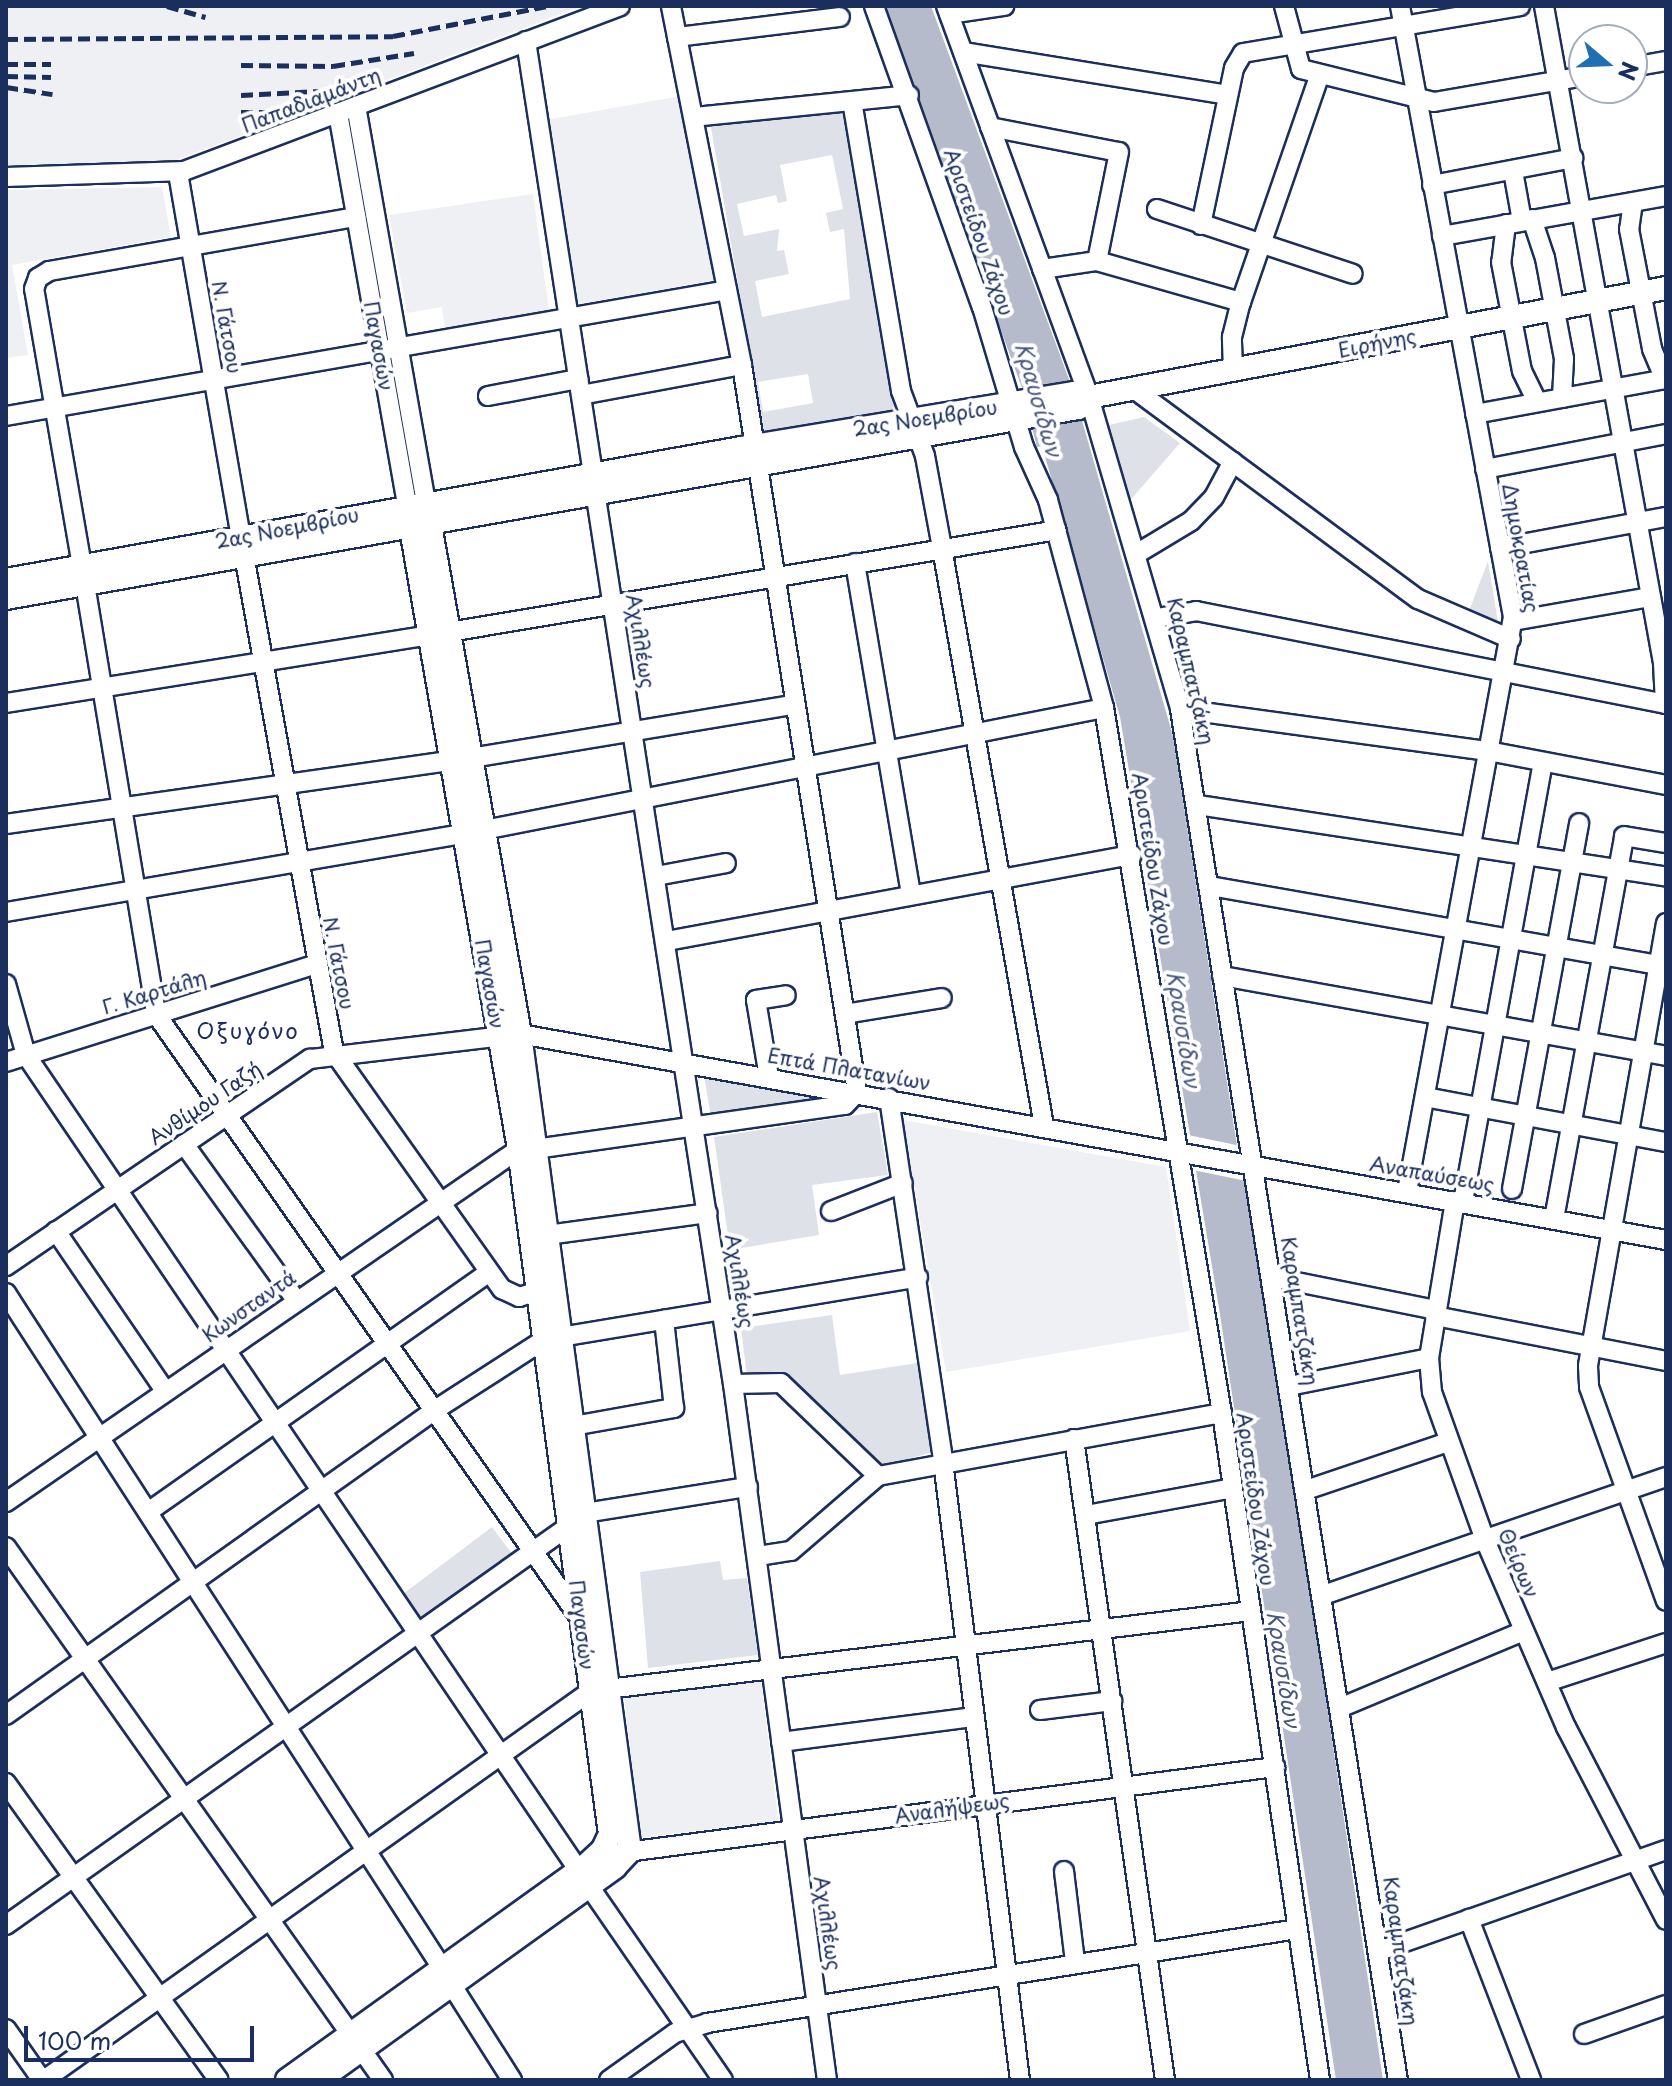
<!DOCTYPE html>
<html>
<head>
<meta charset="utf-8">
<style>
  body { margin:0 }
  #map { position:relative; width:1672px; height:2086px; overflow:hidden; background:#fff; font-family:"Playpen Sans",sans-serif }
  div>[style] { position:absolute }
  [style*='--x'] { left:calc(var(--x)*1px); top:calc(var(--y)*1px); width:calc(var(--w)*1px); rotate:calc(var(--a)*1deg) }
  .built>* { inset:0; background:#eff0f4; transform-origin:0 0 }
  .green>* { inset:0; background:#dee1e7; transform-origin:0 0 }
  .water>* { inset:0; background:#b5bbca }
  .pier>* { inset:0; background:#fff }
  .roads { filter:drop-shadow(2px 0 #1b2f5e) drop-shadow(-2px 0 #1b2f5e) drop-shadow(0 2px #1b2f5e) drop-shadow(0 -2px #1b2f5e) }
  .minor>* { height:18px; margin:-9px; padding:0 9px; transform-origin:9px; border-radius:9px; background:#fff }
  .major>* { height:22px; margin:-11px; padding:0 11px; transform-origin:11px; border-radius:11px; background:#fff }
  .rail>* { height:5px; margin-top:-2.5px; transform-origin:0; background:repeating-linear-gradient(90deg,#1b2f5e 0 12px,transparent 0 18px) }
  span { translate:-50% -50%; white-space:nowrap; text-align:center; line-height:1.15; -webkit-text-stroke:8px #fff; paint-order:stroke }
  .street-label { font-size:20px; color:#1b2f5e }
  .water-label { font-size:22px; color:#49597e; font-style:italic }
  .neighbourhood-label { font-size:22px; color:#1b2f5e; letter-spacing:2px }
  .frame { position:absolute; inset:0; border:8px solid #1b2f5e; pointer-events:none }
  .north { position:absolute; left:1568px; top:24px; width:80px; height:80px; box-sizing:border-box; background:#fff; border:2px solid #a4acbf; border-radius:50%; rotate:109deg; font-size:22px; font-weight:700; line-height:32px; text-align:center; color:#1b2f5e }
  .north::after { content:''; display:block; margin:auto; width:28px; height:36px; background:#1f6fb2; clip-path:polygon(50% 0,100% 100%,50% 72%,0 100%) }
  .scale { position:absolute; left:24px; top:2026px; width:230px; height:36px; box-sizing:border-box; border:4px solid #1b2f5e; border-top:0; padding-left:10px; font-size:24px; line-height:28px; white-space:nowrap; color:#1b2f5e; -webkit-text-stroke:6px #fff; paint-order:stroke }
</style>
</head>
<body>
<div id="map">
  <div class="built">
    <div style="clip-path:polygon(6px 6px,582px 6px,171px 162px,6px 165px)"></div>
    <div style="left:681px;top:96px;width:187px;height:139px;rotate:80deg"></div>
    <div style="clip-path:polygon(162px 187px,171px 237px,12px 265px,28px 355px,6px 358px,6px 190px)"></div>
    <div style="clip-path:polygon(533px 194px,549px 310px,445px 329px,442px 307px,407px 313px,389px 215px)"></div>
    <div style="clip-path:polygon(903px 1120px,1166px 1167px,1190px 1331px,946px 1372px)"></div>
    <div style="left:761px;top:1681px;width:141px;height:138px;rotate:83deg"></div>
  </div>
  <div class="green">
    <div style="clip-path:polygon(evenodd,849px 109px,898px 410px,764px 433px,710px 122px,849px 109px,832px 155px,843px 209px,826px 213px,830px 232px,844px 229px,850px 299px,762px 317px,755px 281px,789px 274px,784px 250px,777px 251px,779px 229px,744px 236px,737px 204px,776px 195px,778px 203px,787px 201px,780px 165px,832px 155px,849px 109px,808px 374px,813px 403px,763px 412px,758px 382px,808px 374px)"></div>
    <div style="clip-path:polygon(1144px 417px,1180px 443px,1126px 505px,1100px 427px)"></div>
    <div style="clip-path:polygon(1488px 561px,1498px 622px,1469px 611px)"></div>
    <div style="clip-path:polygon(704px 1076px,828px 1096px,829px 1101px,711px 1117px)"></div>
    <div style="clip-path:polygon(877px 1112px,888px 1175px,812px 1185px,819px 1235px,730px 1250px,714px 1137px)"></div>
    <div style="clip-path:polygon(832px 1315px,840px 1375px,917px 1363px,932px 1452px,874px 1469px,777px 1374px,747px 1377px,741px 1328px)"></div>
    <div style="left:492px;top:1527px;width:34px;height:111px;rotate:53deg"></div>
    <div style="clip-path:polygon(720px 1561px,723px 1580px,747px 1578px,758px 1655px,648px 1668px,640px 1572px)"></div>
  </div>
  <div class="water">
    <div style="clip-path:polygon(883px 6px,931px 6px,1074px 393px,1173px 736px,1237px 1146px,1252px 1203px,1383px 2080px,1336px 2080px,1219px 1308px,1120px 717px,1042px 446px,1037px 447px,1022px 388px)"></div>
  </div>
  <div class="pier">
    <div style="clip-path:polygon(1188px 1135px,1241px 1146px,1251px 1182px,1193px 1170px)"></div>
  </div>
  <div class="roads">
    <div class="minor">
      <div style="--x:874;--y:6;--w:320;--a:70.3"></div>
      <div style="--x:982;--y:307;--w:146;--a:73.3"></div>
      <div style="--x:1024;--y:447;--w:58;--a:65.6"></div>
      <div style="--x:1048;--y:500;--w:215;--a:74.9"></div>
      <div style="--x:1104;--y:708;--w:715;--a:80.5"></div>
      <div style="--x:1222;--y:1413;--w:674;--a:81.64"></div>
      <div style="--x:946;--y:6;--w:416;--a:69.9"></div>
      <div style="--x:1089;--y:397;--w:325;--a:73.7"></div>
      <div style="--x:1180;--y:709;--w:1388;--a:80.97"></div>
      <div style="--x:1284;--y:6;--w:65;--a:74.9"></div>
      <div style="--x:1301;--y:69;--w:137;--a:13.9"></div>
      <div style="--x:1434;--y:102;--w:152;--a:-9.8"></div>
      <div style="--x:1400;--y:6;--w:621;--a:79.52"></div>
      <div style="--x:1513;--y:617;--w:585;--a:100.45"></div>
      <div style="--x:1544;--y:6;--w:668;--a:79.73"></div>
      <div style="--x:1663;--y:663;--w:41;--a:87.2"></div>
      <div style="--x:949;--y:14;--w:56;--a:-8.3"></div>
      <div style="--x:677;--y:37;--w:164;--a:-7"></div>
      <div style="--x:526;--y:41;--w:437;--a:81.2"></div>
      <div style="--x:963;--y:52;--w:268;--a:9.2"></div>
      <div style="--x:1632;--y:67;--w:35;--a:-10"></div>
      <div style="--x:852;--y:101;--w:294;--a:80.4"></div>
      <div style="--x:901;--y:391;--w:69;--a:69.7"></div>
      <div style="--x:925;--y:456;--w:94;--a:79.5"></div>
      <div style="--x:942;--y:548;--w:587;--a:79.99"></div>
      <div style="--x:356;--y:106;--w:402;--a:80"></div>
      <div style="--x:338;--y:113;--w:398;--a:80"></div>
      <div style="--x:694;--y:117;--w:216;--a:-5.8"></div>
      <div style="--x:990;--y:127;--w:131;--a:11"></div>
      <div style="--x:1119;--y:152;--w:111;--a:101.4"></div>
      <div style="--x:1513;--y:171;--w:51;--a:79.8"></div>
      <div style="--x:178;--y:173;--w:368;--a:80.2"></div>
      <div style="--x:6;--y:177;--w:178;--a:-1.9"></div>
      <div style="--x:184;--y:171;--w:466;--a:-20.7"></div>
      <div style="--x:1432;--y:185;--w:144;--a:-10.8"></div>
      <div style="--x:1633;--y:202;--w:27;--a:98"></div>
      <div style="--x:1629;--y:229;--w:122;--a:79.1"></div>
      <div style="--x:1652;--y:349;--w:33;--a:67"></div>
      <div style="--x:1157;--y:209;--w:206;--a:18.3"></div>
      <div style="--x:1532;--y:219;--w:41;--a:71.6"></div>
      <div style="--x:1545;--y:258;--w:103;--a:79.3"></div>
      <div style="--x:1564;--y:359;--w:39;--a:93"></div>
      <div style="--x:1506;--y:224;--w:38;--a:97"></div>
      <div style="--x:1501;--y:262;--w:111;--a:79.1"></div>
      <div style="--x:1522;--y:371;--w:34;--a:64"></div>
      <div style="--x:1201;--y:225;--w:160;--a:-78.1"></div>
      <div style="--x:1234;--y:68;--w:17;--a:-59"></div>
      <div style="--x:1243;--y:53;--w:281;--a:-9.6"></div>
      <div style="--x:1442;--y:236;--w:228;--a:-10.1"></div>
      <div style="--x:1042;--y:269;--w:56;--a:-8.3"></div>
      <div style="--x:1097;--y:261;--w:150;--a:15.9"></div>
      <div style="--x:1233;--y:370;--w:33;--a:-92"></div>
      <div style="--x:1232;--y:337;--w:36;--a:-76"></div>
      <div style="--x:1241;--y:302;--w:241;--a:-70.9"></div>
      <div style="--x:1134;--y:389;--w:353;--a:36.5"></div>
      <div style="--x:1418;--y:599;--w:101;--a:23.3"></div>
      <div style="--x:581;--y:395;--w:164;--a:-10.6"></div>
      <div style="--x:488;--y:396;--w:92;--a:-10.7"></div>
      <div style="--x:1475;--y:414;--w:194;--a:-10.4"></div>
      <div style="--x:6;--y:416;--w:732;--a:-9.91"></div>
      <div style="--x:1485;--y:469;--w:184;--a:-10.9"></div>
      <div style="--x:595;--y:491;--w:904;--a:81.22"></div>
      <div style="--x:733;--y:1384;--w:702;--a:82.31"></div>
      <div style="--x:1500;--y:548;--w:169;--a:-10.6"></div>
      <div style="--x:1138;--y:553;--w:62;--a:-31.1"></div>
      <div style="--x:1191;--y:521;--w:33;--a:-46"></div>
      <div style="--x:1214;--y:497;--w:40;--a:-62"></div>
      <div style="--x:244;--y:555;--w:505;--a:79.74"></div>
      <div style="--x:334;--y:1052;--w:291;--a:54.7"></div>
      <div style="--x:502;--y:1289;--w:19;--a:25"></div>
      <div style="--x:519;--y:1297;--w:21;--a:-17"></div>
      <div style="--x:855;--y:563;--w:336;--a:80.4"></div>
      <div style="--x:82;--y:566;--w:281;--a:-99.8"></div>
      <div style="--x:34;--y:289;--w:12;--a:-70"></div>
      <div style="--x:38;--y:278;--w:13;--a:-32"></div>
      <div style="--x:49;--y:271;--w:312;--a:-10"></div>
      <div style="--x:85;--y:584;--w:436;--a:80.6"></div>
      <div style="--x:156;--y:1014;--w:742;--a:54.94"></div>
      <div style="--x:1157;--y:618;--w:40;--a:-10"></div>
      <div style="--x:1196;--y:611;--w:479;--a:11.2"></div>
      <div style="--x:1513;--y:621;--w:140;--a:-9.9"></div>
      <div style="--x:449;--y:632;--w:616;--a:-9.52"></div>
      <div style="--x:6;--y:703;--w:428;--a:-9.1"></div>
      <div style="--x:1180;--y:709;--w:311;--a:7.8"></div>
      <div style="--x:1488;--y:751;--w:181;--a:10.8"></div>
      <div style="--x:471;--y:758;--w:329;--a:-9.4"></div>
      <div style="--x:1198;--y:805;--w:474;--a:8.7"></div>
      <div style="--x:6;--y:824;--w:449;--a:-8.1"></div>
      <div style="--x:484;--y:830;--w:632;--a:-11.13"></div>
      <div style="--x:656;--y:876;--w:71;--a:-10.5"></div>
      <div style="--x:1210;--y:886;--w:463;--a:10"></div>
      <div style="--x:6;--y:912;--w:465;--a:-9.7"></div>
      <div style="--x:1666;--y:923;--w:450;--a:100"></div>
      <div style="--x:1588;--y:1366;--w:21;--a:87"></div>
      <div style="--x:1589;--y:1387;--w:227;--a:70.2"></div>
      <div style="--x:667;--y:941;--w:473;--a:-10.5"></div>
      <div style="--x:1222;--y:976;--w:451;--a:10.2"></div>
      <div style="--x:6;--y:984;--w:74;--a:74.3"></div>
      <div style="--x:26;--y:1055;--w:986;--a:55.87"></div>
      <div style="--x:845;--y:1014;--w:98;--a:-9.4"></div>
      <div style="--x:6;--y:1062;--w:325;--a:-17.5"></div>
      <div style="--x:769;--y:1077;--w:78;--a:-99.6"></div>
      <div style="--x:756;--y:1000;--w:30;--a:-9"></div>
      <div style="--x:1425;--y:1097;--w:245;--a:10.6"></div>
      <div style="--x:889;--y:1098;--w:367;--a:81.5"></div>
      <div style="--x:943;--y:1461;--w:624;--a:82.91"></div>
      <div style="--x:184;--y:1144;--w:192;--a:54.3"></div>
      <div style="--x:535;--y:1149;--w:313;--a:-8.1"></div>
      <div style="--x:845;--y:1105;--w:18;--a:-47"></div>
      <div style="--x:857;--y:1092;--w:736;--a:-98.99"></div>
      <div style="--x:742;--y:365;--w:366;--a:-101.2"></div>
      <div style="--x:1512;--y:1189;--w:372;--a:-79.6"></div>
      <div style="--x:1455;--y:1201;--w:159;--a:99.4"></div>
      <div style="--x:1429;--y:1358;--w:34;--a:85"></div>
      <div style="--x:1432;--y:1392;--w:157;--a:70.3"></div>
      <div style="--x:1485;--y:1540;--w:204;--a:66.6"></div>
      <div style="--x:1566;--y:1727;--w:217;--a:62.6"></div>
      <div style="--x:1463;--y:1202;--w:447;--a:-79.7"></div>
      <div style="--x:831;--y:1211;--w:77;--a:-21.3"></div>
      <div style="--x:1554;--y:1219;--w:389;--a:-79.6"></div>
      <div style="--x:1624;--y:836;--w:43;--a:9.5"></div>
      <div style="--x:56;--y:1231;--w:194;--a:55.7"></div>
      <div style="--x:547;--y:1235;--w:162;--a:-7.8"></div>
      <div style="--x:6;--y:1266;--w:368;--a:-34.3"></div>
      <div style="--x:310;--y:1059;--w:211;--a:-6.8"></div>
      <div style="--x:520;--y:1034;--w:1164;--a:10.19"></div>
      <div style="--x:1272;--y:1277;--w:167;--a:11.4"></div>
      <div style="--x:6;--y:1293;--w:804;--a:57.14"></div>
      <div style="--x:1435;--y:1316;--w:235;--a:11"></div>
      <div style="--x:561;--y:1337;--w:362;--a:-9.5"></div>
      <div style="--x:733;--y:1384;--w:48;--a:-1.2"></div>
      <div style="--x:781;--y:1383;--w:134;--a:43.8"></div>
      <div style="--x:1289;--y:1386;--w:143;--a:-11.3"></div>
      <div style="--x:573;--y:1426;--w:103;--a:-10.1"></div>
      <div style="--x:674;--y:1408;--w:89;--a:-96.5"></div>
      <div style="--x:1074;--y:1439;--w:647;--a:81.92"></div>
      <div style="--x:1306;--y:1490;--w:150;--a:-18.7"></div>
      <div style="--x:6;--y:1502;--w:623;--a:-34.53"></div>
      <div style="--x:148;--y:1512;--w:417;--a:-35.1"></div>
      <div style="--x:1086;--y:1515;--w:149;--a:-10.4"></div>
      <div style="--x:585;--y:1524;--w:11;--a:-90"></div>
      <div style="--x:585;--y:1513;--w:165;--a:-9.1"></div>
      <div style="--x:6;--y:1547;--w:653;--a:54.73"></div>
      <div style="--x:758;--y:1556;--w:33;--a:-9"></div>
      <div style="--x:791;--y:1551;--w:115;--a:-40.8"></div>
      <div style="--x:878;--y:1476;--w:350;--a:-10.4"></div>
      <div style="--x:1323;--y:1595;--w:363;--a:-19"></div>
      <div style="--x:1547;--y:1682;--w:125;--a:-18.1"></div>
      <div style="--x:1342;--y:1707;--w:197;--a:-22.7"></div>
      <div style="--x:1040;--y:1710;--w:73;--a:-7.1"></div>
      <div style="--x:6;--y:1715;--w:526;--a:-35.41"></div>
      <div style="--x:435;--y:1410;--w:131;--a:-32.8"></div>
      <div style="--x:781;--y:1742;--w:195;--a:-7.4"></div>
      <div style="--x:6;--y:1783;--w:365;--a:54.4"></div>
      <div style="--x:619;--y:1853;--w:662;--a:-7.47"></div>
      <div style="--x:1064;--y:1871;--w:92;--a:83.1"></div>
      <div style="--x:589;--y:1886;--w:236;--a:55.4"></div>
      <div style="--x:1469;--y:1919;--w:173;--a:68.9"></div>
      <div style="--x:6;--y:1925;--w:690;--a:-35.33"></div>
      <div style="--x:1379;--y:1951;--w:304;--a:-19.4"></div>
      <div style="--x:451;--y:1984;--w:114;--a:57.6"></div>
      <div style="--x:6;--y:2029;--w:62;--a:54.8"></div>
      <div style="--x:1584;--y:2034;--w:87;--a:-19.5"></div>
      <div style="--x:44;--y:2080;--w:671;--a:-35.42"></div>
      <div style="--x:591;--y:1691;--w:665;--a:-6.91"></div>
      <div style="--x:609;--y:2080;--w:81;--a:-35.5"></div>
      <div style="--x:675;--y:2033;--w:34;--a:-17"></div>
      <div style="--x:707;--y:2023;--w:597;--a:-9.05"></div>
    </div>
    <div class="major">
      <div style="--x:6;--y:580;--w:747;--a:-10.18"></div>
      <div style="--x:741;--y:448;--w:338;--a:-9.4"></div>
      <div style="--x:1074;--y:393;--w:16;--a:15"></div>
      <div style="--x:1089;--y:397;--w:587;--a:-10.7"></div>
      <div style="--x:6;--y:598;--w:1089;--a:-10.05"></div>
      <div style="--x:1078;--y:408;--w:16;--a:-45"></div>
      <div style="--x:287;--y:2080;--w:367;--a:-35.7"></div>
      <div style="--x:585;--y:1866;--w:25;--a:-43"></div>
      <div style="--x:603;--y:1849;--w:17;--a:-65"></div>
      <div style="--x:610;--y:1834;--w:691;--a:-97.57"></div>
      <div style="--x:519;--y:1149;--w:654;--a:-99.87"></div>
      <div style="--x:319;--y:2080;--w:365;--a:-35.7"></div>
      <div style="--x:615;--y:1867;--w:22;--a:-47"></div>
      <div style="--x:630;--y:1851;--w:824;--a:-97.67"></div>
      <div style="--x:520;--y:1034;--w:540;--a:-100.02"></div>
    </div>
  </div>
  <div class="rail">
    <div style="--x:167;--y:6;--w:40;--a:16"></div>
    <div style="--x:6;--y:39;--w:387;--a:-0.4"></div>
    <div style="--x:393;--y:36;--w:157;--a:-11"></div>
    <div style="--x:6;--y:64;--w:45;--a:0"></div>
    <div style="--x:241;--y:65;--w:92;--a:0.6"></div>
    <div style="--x:333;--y:66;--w:82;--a:-9.1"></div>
    <div style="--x:6;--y:76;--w:45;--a:1.3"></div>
    <div style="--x:6;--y:87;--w:47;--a:8.7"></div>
    <div style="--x:241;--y:95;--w:78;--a:-2.9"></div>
    <div style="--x:241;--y:112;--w:52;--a:0"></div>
  </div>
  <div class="street-label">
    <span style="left:311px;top:100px;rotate:-21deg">Παπαδιαμάντη</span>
    <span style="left:979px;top:232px;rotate:71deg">Αριστείδου Ζάχου</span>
    <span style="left:227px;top:327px;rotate:80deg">Ν. Γάτσου</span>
    <span style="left:1377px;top:343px;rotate:-11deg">Ειρήνης</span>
    <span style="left:379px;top:346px;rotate:80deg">Παγασών</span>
    <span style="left:925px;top:418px;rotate:-9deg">2ας Νοεμβρίου</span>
    <span style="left:287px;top:528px;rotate:-11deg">2ας Νοεμβρίου</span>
    <span style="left:1521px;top:548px;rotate:80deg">Δημοκρατίας</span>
    <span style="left:641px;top:641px;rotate:81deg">Αχιλλέως</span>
    <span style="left:1191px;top:671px;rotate:77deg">Καραμπατζάκη</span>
    <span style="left:1153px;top:859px;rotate:81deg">Αριστείδου Ζάχου</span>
    <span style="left:339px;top:963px;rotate:79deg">Ν. Γάτσου</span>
    <span style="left:490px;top:984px;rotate:80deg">Παγασών</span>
    <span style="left:154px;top:992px;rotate:-17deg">Γ. Καρτάλη</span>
    <span style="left:849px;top:1069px;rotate:10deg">Επτά Πλατανίων</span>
    <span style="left:205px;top:1103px;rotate:-34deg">Ανθίμου Γαζή</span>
    <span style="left:1432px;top:1174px;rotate:10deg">Αναπαύσεως</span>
    <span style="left:740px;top:1281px;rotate:81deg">Αχιλλέως</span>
    <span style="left:249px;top:1306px;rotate:-35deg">Κωνσταντά</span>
    <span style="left:1300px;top:1311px;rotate:81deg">Καραμπατζάκη</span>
    <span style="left:1256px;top:1499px;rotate:82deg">Αριστείδου Ζάχου</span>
    <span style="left:1519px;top:1563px;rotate:67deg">Θείρων</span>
    <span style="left:582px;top:1625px;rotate:83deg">Παγασών</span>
    <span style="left:952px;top:1808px;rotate:-8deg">Αναλήψεως</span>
    <span style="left:828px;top:1923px;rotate:82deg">Αχιλλέως</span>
    <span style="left:1401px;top:1951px;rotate:82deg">Καραμπατζάκη</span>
  </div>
  <div class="water-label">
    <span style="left:1040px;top:399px;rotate:74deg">Κραυσίδων</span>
    <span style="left:1185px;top:1029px;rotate:81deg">Κραυσίδων</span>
    <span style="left:1285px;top:1669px;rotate:81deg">Κραυσίδων</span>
  </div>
  <div class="neighbourhood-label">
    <span style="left:248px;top:1030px">Οξυγόνο</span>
  </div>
  <div class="frame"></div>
  <div class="north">N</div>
  <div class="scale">100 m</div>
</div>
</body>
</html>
